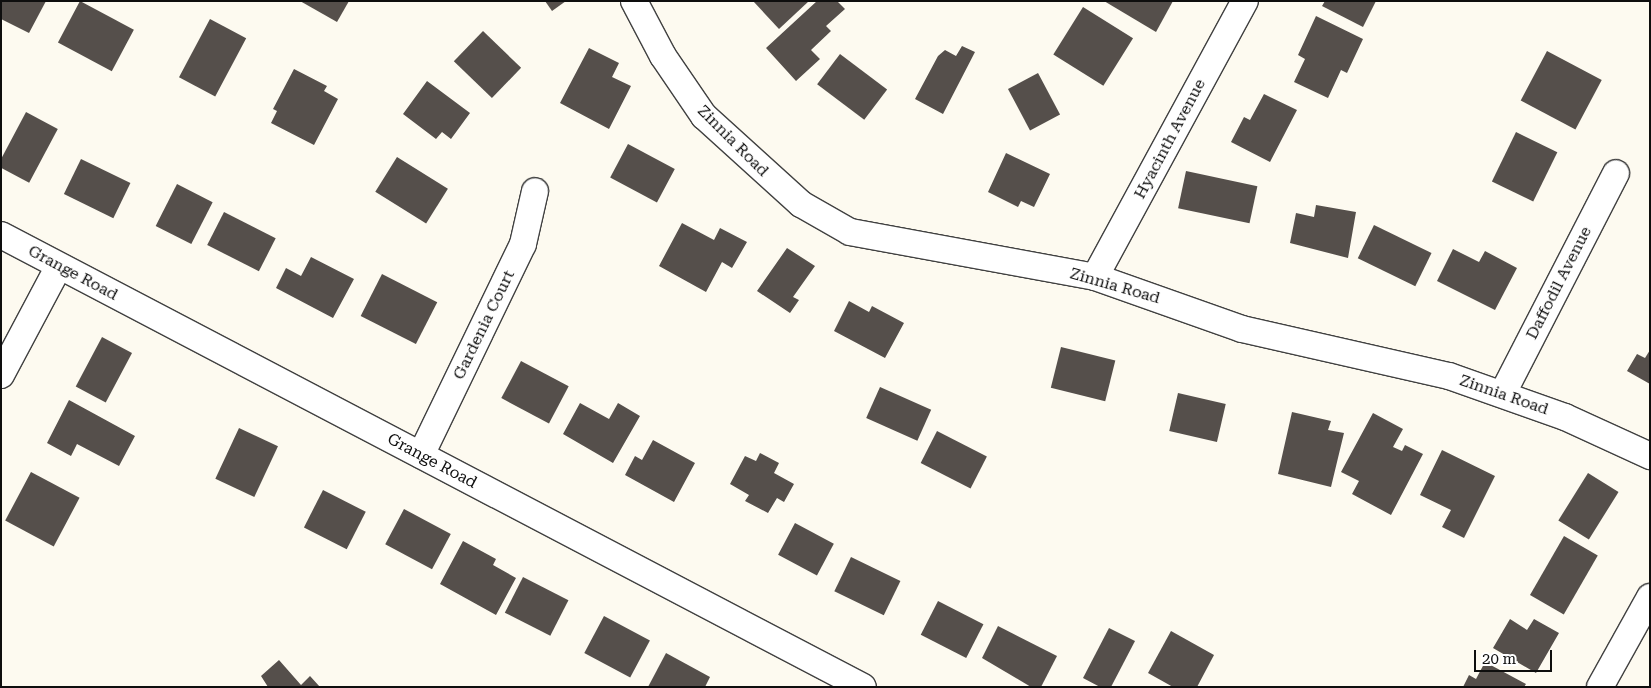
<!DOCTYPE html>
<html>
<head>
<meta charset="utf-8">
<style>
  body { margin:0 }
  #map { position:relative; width:1651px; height:688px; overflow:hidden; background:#fdfaf0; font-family:"Roboto Serif",serif }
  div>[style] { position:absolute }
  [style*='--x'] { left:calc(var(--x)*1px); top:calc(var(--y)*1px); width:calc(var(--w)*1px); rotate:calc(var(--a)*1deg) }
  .building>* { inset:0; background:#554f4b; transform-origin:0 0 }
  .roads { filter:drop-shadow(1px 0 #414141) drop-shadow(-1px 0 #414141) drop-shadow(0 1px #414141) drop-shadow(0 -1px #414141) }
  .minor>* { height:26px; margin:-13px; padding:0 13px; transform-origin:13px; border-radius:13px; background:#fff }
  span { translate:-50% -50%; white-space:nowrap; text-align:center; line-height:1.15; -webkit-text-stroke:5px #fff; paint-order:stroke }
  .street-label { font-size:16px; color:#0e0e0e }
  .frame { position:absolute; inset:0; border:2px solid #0e0e0e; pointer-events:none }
  .scale { position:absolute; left:1474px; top:650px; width:78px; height:22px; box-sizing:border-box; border:2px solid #0e0e0e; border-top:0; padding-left:6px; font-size:15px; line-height:18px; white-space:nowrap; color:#0e0e0e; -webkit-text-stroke:4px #fff; paint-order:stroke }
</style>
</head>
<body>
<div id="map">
  <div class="building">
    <div style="clip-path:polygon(1px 1px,46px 1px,29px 33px,1px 19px)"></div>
    <div style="left:80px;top:1px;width:61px;height:47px;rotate:28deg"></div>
    <div style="clip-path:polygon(300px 1px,349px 1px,337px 22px)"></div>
    <div style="clip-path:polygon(545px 1px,566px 1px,552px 11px)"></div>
    <div style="clip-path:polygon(753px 1px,809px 1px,779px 29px)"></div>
    <div style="clip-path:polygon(817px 1px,837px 1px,845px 9px,826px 26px,831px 31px,811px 50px,820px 59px,796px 81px,766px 48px)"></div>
    <div style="clip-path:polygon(1104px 1px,1173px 1px,1156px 32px)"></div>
    <div style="clip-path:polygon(1325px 1px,1376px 1px,1363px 27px,1322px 6px)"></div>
    <div style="left:1083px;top:7px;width:59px;height:56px;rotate:32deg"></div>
    <div style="clip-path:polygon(1316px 16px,1363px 39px,1347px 73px,1341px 70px,1328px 98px,1294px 82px,1305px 59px,1298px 55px)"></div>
    <div style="left:210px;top:19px;width:41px;height:66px;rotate:28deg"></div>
    <div style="left:483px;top:31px;width:53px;height:42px;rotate:44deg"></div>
    <div style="clip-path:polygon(962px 46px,975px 52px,943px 114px,915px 99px,938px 56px,945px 50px,956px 56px)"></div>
    <div style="clip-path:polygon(589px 48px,619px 63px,612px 77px,631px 86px,609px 129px,560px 103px)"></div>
    <div style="left:1547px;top:51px;width:62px;height:56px;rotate:28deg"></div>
    <div style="left:840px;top:54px;width:59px;height:38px;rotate:37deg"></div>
    <div style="clip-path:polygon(294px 69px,327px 86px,324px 91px,338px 99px,314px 145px,271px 123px,277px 111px,273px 109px)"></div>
    <div style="left:1038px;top:73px;width:47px;height:34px;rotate:62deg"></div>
    <div style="clip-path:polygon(427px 81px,470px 113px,451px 139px,442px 132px,436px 139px,403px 114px)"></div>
    <div style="clip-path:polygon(1264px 94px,1297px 110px,1270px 162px,1231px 142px,1244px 117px,1250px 120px)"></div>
    <div style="left:26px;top:112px;width:36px;height:61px;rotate:28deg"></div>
    <div style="left:1516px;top:132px;width:46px;height:55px;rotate:26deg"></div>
    <div style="left:628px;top:144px;width:53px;height:38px;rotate:28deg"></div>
    <div style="clip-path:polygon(1006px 153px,1050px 174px,1034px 207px,1021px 201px,1018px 207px,988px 192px)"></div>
    <div style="left:397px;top:157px;width:60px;height:41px;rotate:32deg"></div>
    <div style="left:81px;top:159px;width:55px;height:39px;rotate:26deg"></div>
    <div style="left:1186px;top:171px;width:73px;height:38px;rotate:12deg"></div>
    <div style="left:177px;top:184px;width:40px;height:47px;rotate:27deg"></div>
    <div style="clip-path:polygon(1316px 205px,1356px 212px,1348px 258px,1290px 243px,1296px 213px,1314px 217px)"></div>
    <div style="left:224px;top:212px;width:58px;height:37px;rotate:27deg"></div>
    <div style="clip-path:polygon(682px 223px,714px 240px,720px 228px,747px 242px,732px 268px,722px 262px,706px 292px,659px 266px)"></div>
    <div style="left:1374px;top:225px;width:64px;height:37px;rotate:26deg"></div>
    <div style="clip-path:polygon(787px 248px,815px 266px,793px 297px,799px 300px,790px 313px,757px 291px)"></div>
    <div style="clip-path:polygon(1453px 249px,1479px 262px,1485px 251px,1517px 268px,1495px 310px,1437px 281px)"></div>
    <div style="clip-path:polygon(311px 257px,354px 279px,333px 318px,276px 288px,286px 268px,301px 276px)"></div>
    <div style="left:382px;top:274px;width:62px;height:47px;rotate:27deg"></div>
    <div style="clip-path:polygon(849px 301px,869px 312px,872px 306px,904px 323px,885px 358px,834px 331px)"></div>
    <div style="left:102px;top:337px;width:34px;height:56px;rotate:28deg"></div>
    <div style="left:1061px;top:347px;width:56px;height:42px;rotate:14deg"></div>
    <div style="clip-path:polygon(1650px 350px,1650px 384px,1627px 371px,1637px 354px,1645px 358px)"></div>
    <div style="left:521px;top:361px;width:54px;height:42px;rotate:28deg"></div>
    <div style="left:880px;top:387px;width:56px;height:34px;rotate:24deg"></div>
    <div style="left:1178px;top:393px;width:49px;height:39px;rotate:13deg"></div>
    <div style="clip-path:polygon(69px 400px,135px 436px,119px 466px,77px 444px,71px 456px,47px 443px)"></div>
    <div style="clip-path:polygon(580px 403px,609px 419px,618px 403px,640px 416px,613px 463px,563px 434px)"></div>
    <div style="clip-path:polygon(1292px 412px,1331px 421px,1328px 430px,1344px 433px,1331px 487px,1278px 474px)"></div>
    <div style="clip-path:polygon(1373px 413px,1403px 429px,1393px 447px,1402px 451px,1405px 445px,1423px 454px,1391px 515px,1352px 494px,1359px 481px,1341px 472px)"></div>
    <div style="left:239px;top:428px;width:43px;height:56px;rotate:25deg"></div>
    <div style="left:937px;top:431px;width:56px;height:36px;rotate:27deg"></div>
    <div style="clip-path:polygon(653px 440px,695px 463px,674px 502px,625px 475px,635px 456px,642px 460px)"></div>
    <div style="clip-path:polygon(1442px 450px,1495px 476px,1464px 538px,1442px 527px,1451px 510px,1420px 495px)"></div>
    <div style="clip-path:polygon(760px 453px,779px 463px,774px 473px,794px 484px,784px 502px,777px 498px,768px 513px,745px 501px,749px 495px,730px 484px,745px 456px,756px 461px)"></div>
    <div style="left:31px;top:472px;width:55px;height:55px;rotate:28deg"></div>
    <div style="left:1588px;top:473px;width:36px;height:56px;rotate:32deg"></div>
    <div style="left:323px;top:490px;width:48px;height:42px;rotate:27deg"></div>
    <div style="left:404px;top:509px;width:53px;height:40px;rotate:28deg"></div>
    <div style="left:795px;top:523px;width:44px;height:36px;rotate:28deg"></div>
    <div style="left:1564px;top:536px;width:39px;height:68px;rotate:30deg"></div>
    <div style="clip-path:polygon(463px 541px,496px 559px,493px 565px,516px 578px,496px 615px,440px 584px)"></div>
    <div style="left:851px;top:557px;width:55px;height:38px;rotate:26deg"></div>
    <div style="left:523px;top:577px;width:51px;height:40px;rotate:27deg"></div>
    <div style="left:938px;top:601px;width:51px;height:38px;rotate:27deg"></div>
    <div style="left:604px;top:616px;width:52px;height:42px;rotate:28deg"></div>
    <div style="clip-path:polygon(1510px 619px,1527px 630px,1534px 619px,1559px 633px,1536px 673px,1493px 648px)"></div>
    <div style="clip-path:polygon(998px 626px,1057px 656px,1041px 687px,1031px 687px,982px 658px)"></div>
    <div style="clip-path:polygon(1109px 628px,1135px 641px,1111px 687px,1100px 687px,1083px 678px)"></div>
    <div style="clip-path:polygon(1171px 631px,1214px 655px,1197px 687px,1173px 687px,1148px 673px)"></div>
    <div style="clip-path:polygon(666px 653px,710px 677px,705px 687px,648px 687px)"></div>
    <div style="clip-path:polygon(279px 660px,301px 685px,310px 676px,320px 687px,268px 687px,261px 676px)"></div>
    <div style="clip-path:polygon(1485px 662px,1526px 684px,1524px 687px,1463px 687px,1469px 675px,1476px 679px)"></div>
  </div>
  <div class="roads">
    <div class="minor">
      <div style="--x:634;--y:1;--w:62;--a:62.2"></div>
      <div style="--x:663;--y:56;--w:73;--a:55.7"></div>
      <div style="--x:704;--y:116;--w:131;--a:42.2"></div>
      <div style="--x:801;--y:204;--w:56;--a:29.7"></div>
      <div style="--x:850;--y:232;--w:249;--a:10.4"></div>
      <div style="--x:1095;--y:277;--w:156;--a:19.5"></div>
      <div style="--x:1242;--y:329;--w:212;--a:12.8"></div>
      <div style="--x:1449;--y:376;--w:123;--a:19.5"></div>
      <div style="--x:1565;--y:417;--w:94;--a:24.6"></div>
      <div style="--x:1;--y:235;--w:973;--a:27.67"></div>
      <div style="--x:1095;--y:277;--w:314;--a:-61.5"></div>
      <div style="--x:1;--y:375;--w:123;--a:-62"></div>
      <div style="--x:1503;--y:393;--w:247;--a:-62.8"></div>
      <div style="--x:421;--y:455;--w:234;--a:-64.2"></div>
      <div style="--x:523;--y:244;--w:54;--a:-77.2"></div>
      <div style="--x:1600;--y:687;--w:103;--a:-60.9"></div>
    </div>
  </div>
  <div class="street-label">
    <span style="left:1170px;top:139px;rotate:-62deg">Hyacinth Avenue</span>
    <span style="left:733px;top:141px;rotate:45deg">Zinnia Road</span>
    <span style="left:73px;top:273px;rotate:28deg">Grange Road</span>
    <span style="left:1559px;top:283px;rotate:-63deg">Daffodil Avenue</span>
    <span style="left:1115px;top:286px;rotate:16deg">Zinnia Road</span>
    <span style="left:484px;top:325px;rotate:-64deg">Gardenia Court</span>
    <span style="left:1504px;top:395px;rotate:19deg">Zinnia Road</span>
    <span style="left:432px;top:461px;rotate:28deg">Grange Road</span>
  </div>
  <div class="frame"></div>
  <div class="scale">20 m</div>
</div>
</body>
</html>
